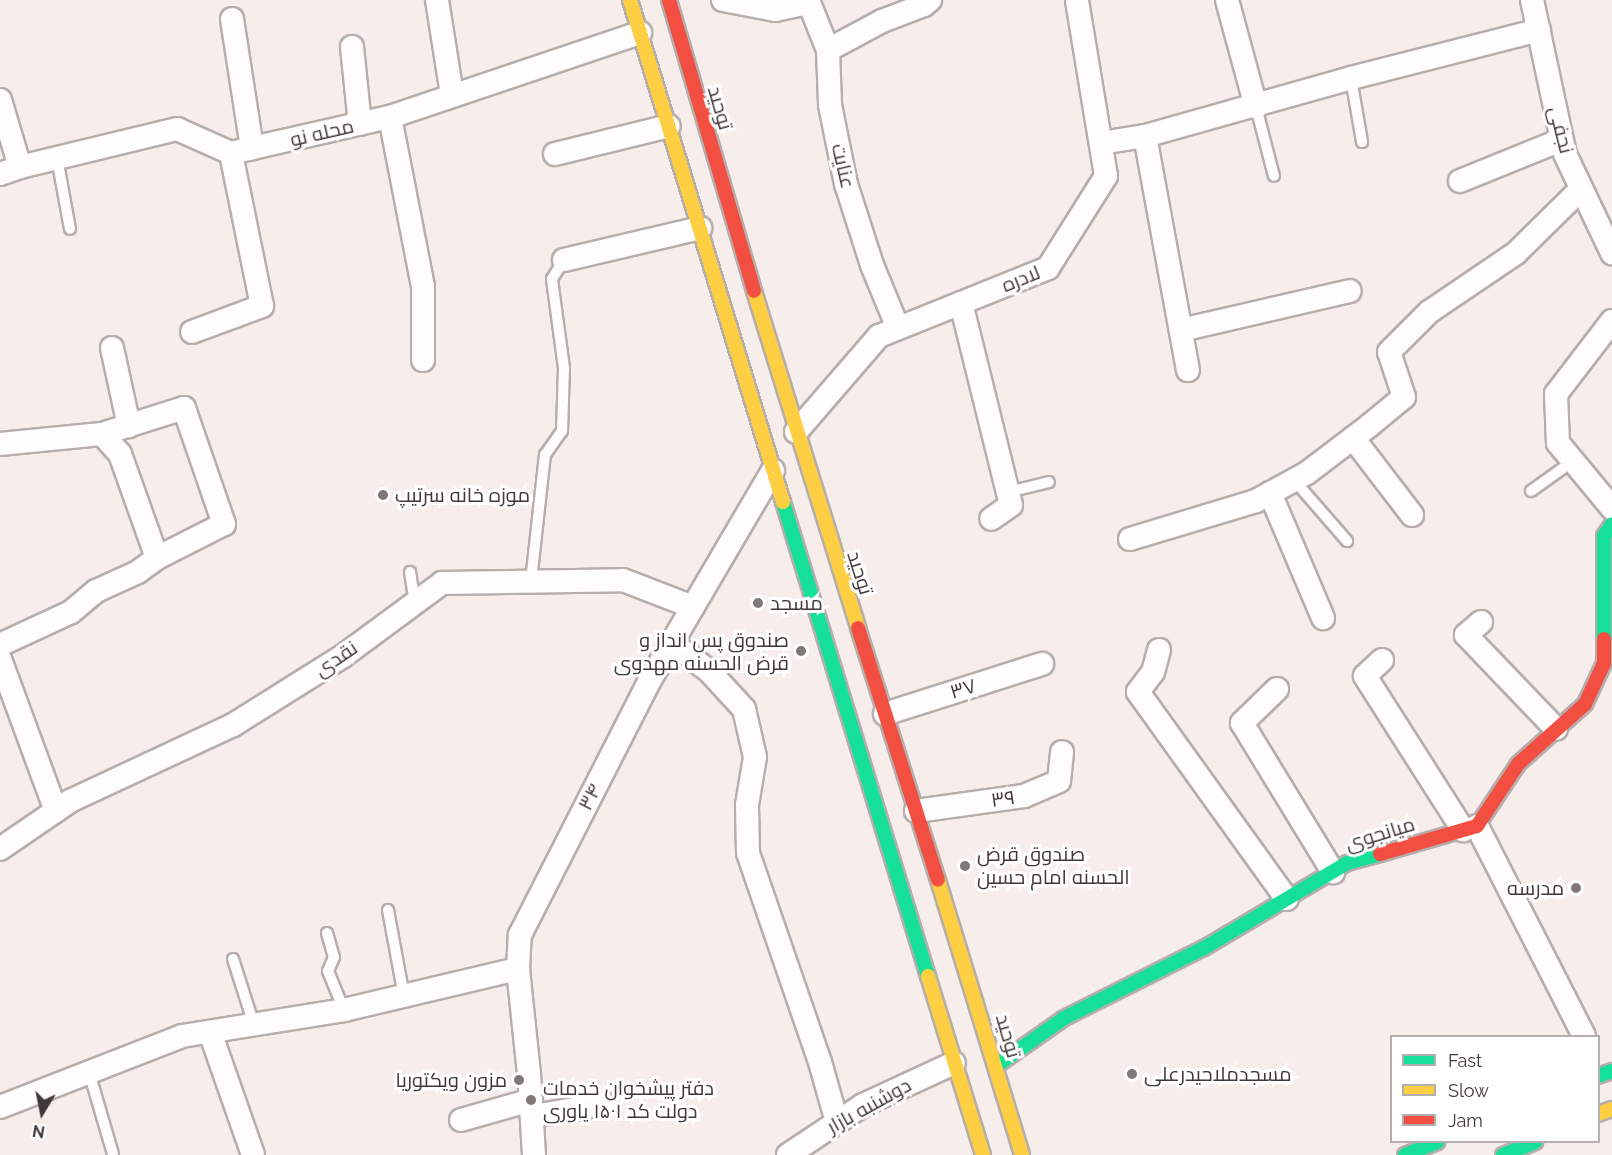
<!DOCTYPE html>
<html>
<head>
<meta charset="utf-8">
<style>
  body { margin:0 }
  #map { position:relative; width:1612px; height:1155px; overflow:hidden; background:#f7eeeb; font-family:Raleway,Cairo,sans-serif }
  div>[style] { position:absolute }
  [style*='--x'] { left:calc(var(--x)*1px); top:calc(var(--y)*1px); width:calc(var(--w)*1px); rotate:calc(var(--a)*1deg) }
  .roads { filter:drop-shadow(2px 0 #b6aeac) drop-shadow(-2px 0 #b6aeac) drop-shadow(0 2px #b6aeac) drop-shadow(0 -2px #b6aeac) }
  .lane>* { height:10px; margin:-5px; padding:0 5px; transform-origin:5px; border-radius:5px; background:#fefcfc }
  .street>* { height:22px; margin:-11px; padding:0 11px; transform-origin:11px; border-radius:11px; background:#fefcfc }
  .fast>* { height:14px; margin:-7px; padding:0 7px; transform-origin:7px; border-radius:7px; background:#16e098 }
  .slow>* { height:14px; margin:-7px; padding:0 7px; transform-origin:7px; border-radius:7px; background:#ffcf43 }
  .jam>* { height:14px; margin:-7px; padding:0 7px; transform-origin:7px; border-radius:7px; background:#f24e42 }
  .dots>* { width:16px; height:16px; translate:-50% -50%; box-sizing:border-box; border:3px solid #fff; border-radius:50% }
  span { translate:-50% -50%; white-space:nowrap; text-align:center; line-height:1.15; -webkit-text-stroke:6px #fff; paint-order:stroke }
  .street-label { font-size:20px; color:#3f3836 }
  .poi-label { font-size:20px; color:#3f3836 }
  .left { translate:0 -50%; text-align:left }
  .right { translate:-100% -50%; text-align:right }
  .legend { position:absolute; left:1390px; top:1035px; width:210px; height:108px; box-sizing:border-box; background:#fff; border:2px solid #b2afaf; margin:0; padding:8px 10px; list-style:none; font-size:18px; color:#3f3836 }
  .legend li { display:flex; align-items:center; gap:12px; height:30px }
  .legend b { width:30px; border:2px solid #b2afaf }
  .north { position:absolute; left:12px; top:1083px; width:60px; height:60px; -webkit-text-stroke:4px #fff; paint-order:stroke; rotate:190deg; font-size:16px; font-weight:700; line-height:24px; text-align:center; color:#3f3836 }
  .north::after { content:''; display:block; margin:auto; width:21px; height:27px; background:#3f3836; clip-path:polygon(50% 0,100% 100%,50% 72%,0 100%) }
</style>
</head>
<body>
<div id="map">
  <div class="roads">
    <div class="lane">
      <div style="--x:1351;--y:78;--w:65;--a:80.2"></div>
      <div style="--x:1256;--y:107;--w:71;--a:75.4"></div>
      <div style="--x:57;--y:158;--w:72;--a:79.6"></div>
      <div style="--x:1294;--y:480;--w:81;--a:49"></div>
      <div style="--x:1531;--y:491;--w:52;--a:-35.5"></div>
      <div style="--x:1008;--y:492;--w:42;--a:-13.7"></div>
      <div style="--x:410;--y:572;--w:31;--a:81"></div>
      <div style="--x:531;--y:581;--w:127;--a:-83.7"></div>
      <div style="--x:545;--y:455;--w:29;--a:-55"></div>
      <div style="--x:562;--y:431;--w:63;--a:-88.2"></div>
      <div style="--x:564;--y:368;--w:90;--a:-97.7"></div>
      <div style="--x:552;--y:279;--w:22;--a:-58"></div>
      <div style="--x:388;--y:910;--w:87;--a:79.5"></div>
      <div style="--x:327;--y:933;--w:25;--a:74"></div>
      <div style="--x:334;--y:957;--w:15;--a:113"></div>
      <div style="--x:328;--y:971;--w:42;--a:67.7"></div>
      <div style="--x:233;--y:959;--w:69;--a:72.3"></div>
      <div style="--x:89;--y:1072;--w:85;--a:73.7"></div>
    </div>
    <div class="street">
      <div style="--x:437;--y:0;--w:96;--a:81"></div>
      <div style="--x:723;--y:0;--w:53;--a:10.9"></div>
      <div style="--x:775;--y:10;--w:35;--a:-12"></div>
      <div style="--x:808;--y:0;--w:54;--a:68.2"></div>
      <div style="--x:828;--y:50;--w:55;--a:87.9"></div>
      <div style="--x:830;--y:105;--w:81;--a:78.6"></div>
      <div style="--x:846;--y:184;--w:85;--a:72.2"></div>
      <div style="--x:872;--y:265;--w:68;--a:67.6"></div>
      <div style="--x:1227;--y:0;--w:111;--a:74.8"></div>
      <div style="--x:1532;--y:0;--w:157;--a:77.9"></div>
      <div style="--x:1565;--y:154;--w:110;--a:64.6"></div>
      <div style="--x:232;--y:19;--w:131;--a:81.2"></div>
      <div style="--x:352;--y:47;--w:77;--a:84.1"></div>
      <div style="--x:828;--y:50;--w:61;--a:-28.2"></div>
      <div style="--x:882;--y:21;--w:45;--a:-20.9"></div>
      <div style="--x:924;--y:5;--w:8;--a:-40"></div>
      <div style="--x:0;--y:100;--w:70;--a:73.4"></div>
      <div style="--x:390;--y:117;--w:172;--a:79"></div>
      <div style="--x:423;--y:286;--w:74;--a:90"></div>
      <div style="--x:1145;--y:136;--w:238;--a:79.6"></div>
      <div style="--x:1101;--y:143;--w:45;--a:-9"></div>
      <div style="--x:1145;--y:136;--w:214;--a:-15.7"></div>
      <div style="--x:1351;--y:78;--w:194;--a:-14.3"></div>
      <div style="--x:555;--y:154;--w:117;--a:-13.8"></div>
      <div style="--x:0;--y:174;--w:21;--a:-19"></div>
      <div style="--x:20;--y:167;--w:162;--a:-13.6"></div>
      <div style="--x:177;--y:129;--w:59;--a:24"></div>
      <div style="--x:231;--y:153;--w:22;--a:-13"></div>
      <div style="--x:252;--y:148;--w:141;--a:-12.7"></div>
      <div style="--x:390;--y:117;--w:264;--a:-18.6"></div>
      <div style="--x:1460;--y:181;--w:109;--a:-22.1"></div>
      <div style="--x:564;--y:260;--w:140;--a:-13.2"></div>
      <div style="--x:961;--y:303;--w:208;--a:76.1"></div>
      <div style="--x:1011;--y:505;--w:24;--a:145"></div>
      <div style="--x:1612;--y:321;--w:92;--a:127.5"></div>
      <div style="--x:1556;--y:394;--w:49;--a:87.7"></div>
      <div style="--x:1558;--y:443;--w:85;--a:50.3"></div>
      <div style="--x:1181;--y:330;--w:173;--a:-13"></div>
      <div style="--x:192;--y:332;--w:75;--a:-20.4"></div>
      <div style="--x:262;--y:306;--w:156;--a:-101.5"></div>
      <div style="--x:112;--y:348;--w:80;--a:77.7"></div>
      <div style="--x:796;--y:432;--w:127;--a:-49.2"></div>
      <div style="--x:879;--y:336;--w:182;--a:-21.9"></div>
      <div style="--x:1048;--y:268;--w:109;--a:-57.8"></div>
      <div style="--x:1106;--y:176;--w:178;--a:-99.4"></div>
      <div style="--x:102;--y:434;--w:86;--a:-17.6"></div>
      <div style="--x:184;--y:408;--w:123;--a:71"></div>
      <div style="--x:224;--y:524;--w:75;--a:153.1"></div>
      <div style="--x:1353;--y:438;--w:97;--a:52.5"></div>
      <div style="--x:0;--y:444;--w:102;--a:-5.6"></div>
      <div style="--x:102;--y:434;--w:27;--a:48"></div>
      <div style="--x:120;--y:454;--w:110;--a:70.4"></div>
      <div style="--x:157;--y:558;--w:24;--a:144"></div>
      <div style="--x:138;--y:572;--w:46;--a:155.7"></div>
      <div style="--x:96;--y:591;--w:33;--a:140"></div>
      <div style="--x:71;--y:612;--w:78;--a:155.1"></div>
      <div style="--x:1270;--y:493;--w:136;--a:67"></div>
      <div style="--x:1130;--y:539;--w:132;--a:-16.8"></div>
      <div style="--x:1256;--y:501;--w:58;--a:-28.8"></div>
      <div style="--x:1307;--y:473;--w:79;--a:-37.3"></div>
      <div style="--x:1370;--y:425;--w:44;--a:-39.5"></div>
      <div style="--x:1404;--y:397;--w:47;--a:-108.4"></div>
      <div style="--x:1389;--y:352;--w:57;--a:-45"></div>
      <div style="--x:1429;--y:312;--w:105;--a:-34.1"></div>
      <div style="--x:1516;--y:253;--w:91;--a:-44.6"></div>
      <div style="--x:1481;--y:622;--w:20;--a:139"></div>
      <div style="--x:1466;--y:635;--w:130;--a:46.2"></div>
      <div style="--x:672;--y:643;--w:46;--a:37.1"></div>
      <div style="--x:709;--y:671;--w:52;--a:47.4"></div>
      <div style="--x:744;--y:709;--w:49;--a:77.1"></div>
      <div style="--x:755;--y:757;--w:49;--a:99.5"></div>
      <div style="--x:747;--y:805;--w:48;--a:88.8"></div>
      <div style="--x:748;--y:853;--w:221;--a:71"></div>
      <div style="--x:820;--y:1062;--w:62;--a:74.2"></div>
      <div style="--x:1159;--y:650;--w:23;--a:105"></div>
      <div style="--x:1153;--y:672;--w:25;--a:127"></div>
      <div style="--x:1138;--y:692;--w:255;--a:54.3"></div>
      <div style="--x:0;--y:659;--w:162;--a:69.8"></div>
      <div style="--x:1382;--y:660;--w:23;--a:137"></div>
      <div style="--x:1365;--y:676;--w:183;--a:57.5"></div>
      <div style="--x:1277;--y:689;--w:49;--a:135.8"></div>
      <div style="--x:1242;--y:723;--w:175;--a:58.6"></div>
      <div style="--x:885;--y:714;--w:165;--a:-17.7"></div>
      <div style="--x:916;--y:811;--w:109;--a:-7.9"></div>
      <div style="--x:1024;--y:796;--w:38;--a:-23"></div>
      <div style="--x:1059;--y:781;--w:29;--a:-84"></div>
      <div style="--x:1477;--y:826;--w:236;--a:63"></div>
      <div style="--x:0;--y:849;--w:85;--a:-34.4"></div>
      <div style="--x:70;--y:801;--w:180;--a:-25"></div>
      <div style="--x:233;--y:725;--w:130;--a:-32.1"></div>
      <div style="--x:343;--y:656;--w:123;--a:-36.4"></div>
      <div style="--x:442;--y:583;--w:181;--a:-0.9"></div>
      <div style="--x:623;--y:580;--w:75;--a:21.1"></div>
      <div style="--x:210;--y:1032;--w:130;--a:70.7"></div>
      <div style="--x:0;--y:1107;--w:195;--a:-21.3"></div>
      <div style="--x:182;--y:1036;--w:164;--a:-9.1"></div>
      <div style="--x:344;--y:1010;--w:179;--a:-13.3"></div>
      <div style="--x:533;--y:1116;--w:72;--a:-9.6"></div>
      <div style="--x:461;--y:1120;--w:73;--a:-15.9"></div>
      <div style="--x:534;--y:1155;--w:81;--a:-93.5"></div>
      <div style="--x:529;--y:1074;--w:106;--a:-96"></div>
      <div style="--x:518;--y:969;--w:34;--a:-87"></div>
      <div style="--x:520;--y:935;--w:286;--a:-63"></div>
      <div style="--x:650;--y:680;--w:243;--a:-59.6"></div>
      <div style="--x:788;--y:1155;--w:90;--a:-33.7"></div>
      <div style="--x:863;--y:1105;--w:100;--a:-24.8"></div>
    </div>
    <div class="fast">
      <div style="--x:783;--y:502;--w:496;--a:73"></div>
      <div style="--x:1604;--y:639;--w:103;--a:-90"></div>
      <div style="--x:1604;--y:536;--w:14;--a:-56"></div>
      <div style="--x:996;--y:1066;--w:83;--a:-35.2"></div>
      <div style="--x:1064;--y:1018;--w:157;--a:-26.6"></div>
      <div style="--x:1204;--y:948;--w:166;--a:-30.7"></div>
      <div style="--x:1347;--y:863;--w:34;--a:-15"></div>
      <div style="--x:1598;--y:1076;--w:15;--a:-20"></div>
      <div style="--x:1405;--y:1155;--w:35;--a:-22"></div>
      <div style="--x:1503;--y:1155;--w:35;--a:-22"></div>
    </div>
    <div class="slow">
      <div style="--x:630;--y:0;--w:525;--a:73.05"></div>
      <div style="--x:754;--y:291;--w:353;--a:72.8"></div>
      <div style="--x:938;--y:880;--w:288;--a:73"></div>
      <div style="--x:928;--y:976;--w:187;--a:72.9"></div>
      <div style="--x:1598;--y:1114;--w:15;--a:-20"></div>
    </div>
    <div class="jam">
      <div style="--x:669;--y:0;--w:303;--a:73.7"></div>
      <div style="--x:858;--y:628;--w:264;--a:72.4"></div>
      <div style="--x:1380;--y:854;--w:101;--a:-16.1"></div>
      <div style="--x:1477;--y:826;--w:74;--a:-56.5"></div>
      <div style="--x:1518;--y:764;--w:90;--a:-41.8"></div>
      <div style="--x:1585;--y:704;--w:45;--a:-65.1"></div>
      <div style="--x:1604;--y:663;--w:24;--a:-90"></div>
    </div>
  </div>
  <div class="dots">
    <div style="left:383px;top:495px;background:#7f7875"></div>
    <div style="left:758px;top:603px;background:#7f7875"></div>
    <div style="left:801px;top:651px;background:#7f7875"></div>
    <div style="left:965px;top:866px;background:#7f7875"></div>
    <div style="left:1576px;top:888px;background:#7f7875"></div>
    <div style="left:1132px;top:1074px;background:#7f7875"></div>
    <div style="left:519px;top:1080px;background:#7f7875"></div>
    <div style="left:531px;top:1100px;background:#7f7875"></div>
  </div>
  <div class="street-label">
    <span style="left:720px;top:108px;rotate:74deg">توحید</span>
    <span style="left:1561px;top:130px;rotate:76deg">نجفی</span>
    <span style="left:322px;top:133px;rotate:-13deg">محله نو</span>
    <span style="left:843px;top:166px;rotate:77deg">عنایت</span>
    <span style="left:1021px;top:279px;rotate:-22deg">لادره</span>
    <span style="left:860px;top:573px;rotate:72deg">توحید</span>
    <span style="left:336px;top:659px;rotate:-34deg">نقدی</span>
    <span style="left:963px;top:689px;rotate:-17deg">۳۷</span>
    <span style="left:590px;top:797px;rotate:-63deg">۳۴</span>
    <span style="left:1003px;top:799px;rotate:-8deg">۳۹</span>
    <span style="left:1380px;top:834px;rotate:-17deg">میانجوی</span>
    <span style="left:1008px;top:1036px;rotate:74deg">توحید</span>
    <span style="left:869px;top:1106px;rotate:-29deg">دوشنبه بازار</span>
  </div>
  <div class="poi-label">
    <span class="left" style="left:395px;top:495px">موزه خانه سرتیپ</span>
    <span class="left" style="left:770px;top:603px">مسجد</span>
    <span class="right" style="left:789px;top:652px">صندوق پس انداز و<br>قرض الحسنه مهدوی</span>
    <span class="left" style="left:977px;top:866px">صندوق قرض<br>الحسنه امام حسین</span>
    <span class="right" style="left:1564px;top:888px">مدرسه</span>
    <span class="left" style="left:1144px;top:1074px">مسجدملاحیدرعلی</span>
    <span class="right" style="left:507px;top:1080px">مزون ویکتوریا</span>
    <span class="left" style="left:543px;top:1100px">دفتر پیشخوان خدمات<br>دولت کد ۱۵۰۱ یاوری</span>
  </div>
  <ul class="legend">
  <li><b style="height:8px;background:#16e098"></b>Fast</li>
  <li><b style="height:8px;background:#ffcf43"></b>Slow</li>
  <li><b style="height:8px;background:#f24e42"></b>Jam</li>
  </ul>
  <div class="north">N</div>
</div>
</body>
</html>
